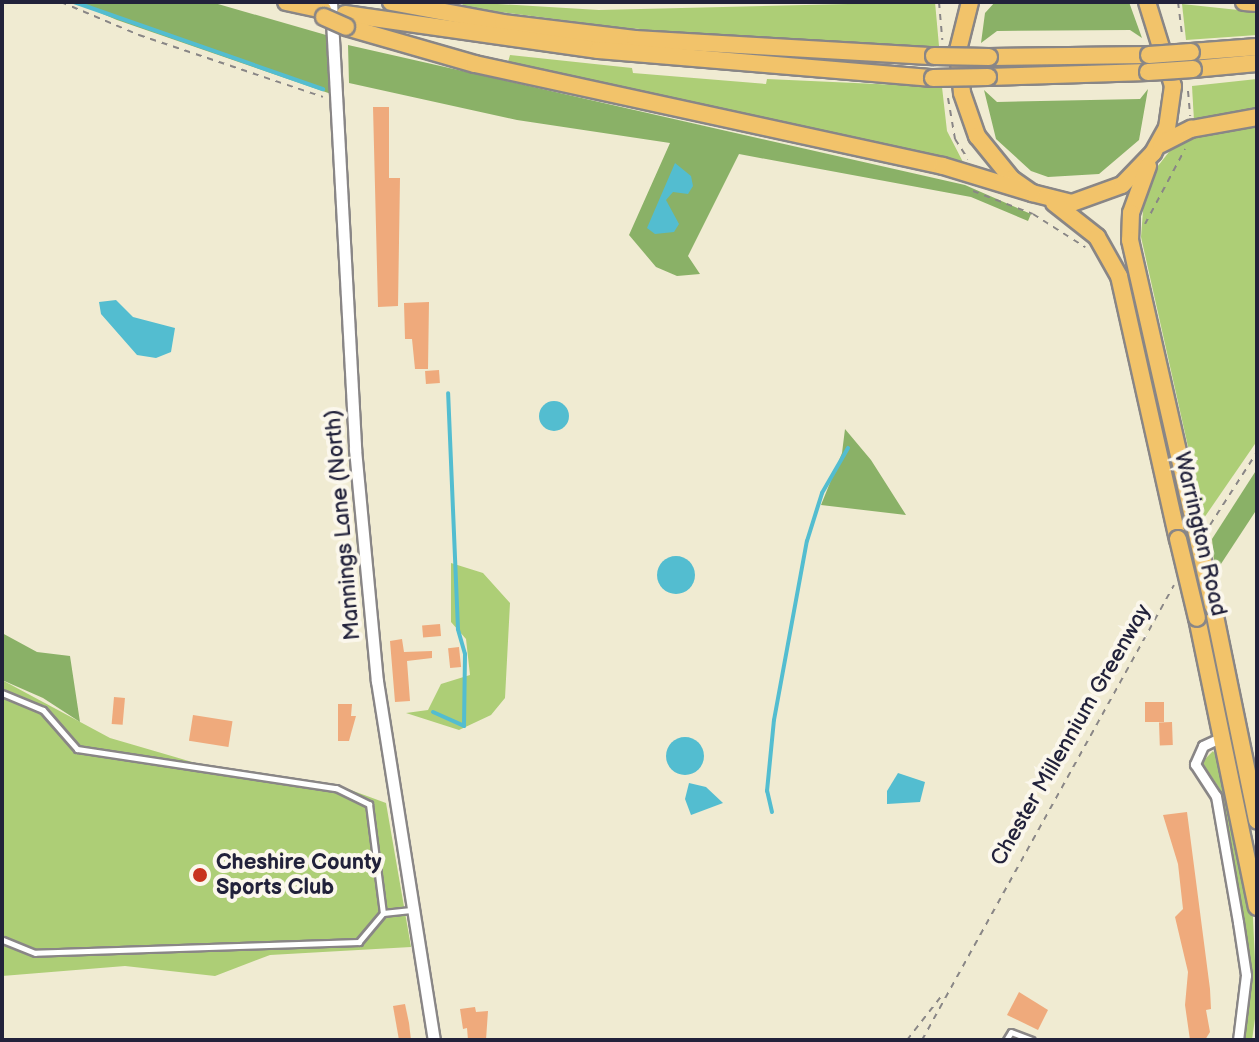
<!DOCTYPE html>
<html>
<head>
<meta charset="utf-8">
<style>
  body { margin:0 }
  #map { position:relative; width:1259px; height:1042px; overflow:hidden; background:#f0ebd2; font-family:"Balsamiq Sans",sans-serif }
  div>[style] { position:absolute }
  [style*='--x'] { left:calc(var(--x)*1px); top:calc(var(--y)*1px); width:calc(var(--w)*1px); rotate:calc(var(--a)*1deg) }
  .green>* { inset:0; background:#adce76 }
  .forest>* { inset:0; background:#8ab167 }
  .water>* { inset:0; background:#53bdd0 }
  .round { border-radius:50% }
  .stream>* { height:4px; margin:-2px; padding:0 2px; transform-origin:2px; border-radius:2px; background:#53bdd0 }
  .building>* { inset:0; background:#efaa7c; transform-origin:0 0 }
  .path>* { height:2px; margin-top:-1px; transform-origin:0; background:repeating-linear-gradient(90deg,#898686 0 6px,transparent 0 12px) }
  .roads { filter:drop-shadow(2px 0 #898686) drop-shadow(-2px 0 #898686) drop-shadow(0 2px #898686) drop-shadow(0 -2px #898686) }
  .service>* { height:5px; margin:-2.5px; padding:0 2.5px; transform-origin:2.5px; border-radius:2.5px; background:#fff }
  .minor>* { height:9px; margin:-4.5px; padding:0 4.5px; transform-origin:4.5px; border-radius:4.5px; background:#fff }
  .tertiary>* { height:11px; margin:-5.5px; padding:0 5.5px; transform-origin:5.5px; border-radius:5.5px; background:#fff }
  .trunk>* { height:16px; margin:-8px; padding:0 8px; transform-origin:8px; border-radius:8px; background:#f2c36a }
  .motorway>* { height:16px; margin:-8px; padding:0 8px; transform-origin:8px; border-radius:8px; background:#f2c36a }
  .bridges { filter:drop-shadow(2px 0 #898686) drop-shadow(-2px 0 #898686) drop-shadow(0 2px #898686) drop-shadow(0 -2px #898686) }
  .trunk-bridge>* { height:16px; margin:-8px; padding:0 8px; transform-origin:8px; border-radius:8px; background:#f2c36a }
  .motorway-bridge>* { height:16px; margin:-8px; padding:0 8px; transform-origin:8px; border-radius:8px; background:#f2c36a }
  .dots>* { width:22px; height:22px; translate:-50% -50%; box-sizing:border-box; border:4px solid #fbf7ec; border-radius:50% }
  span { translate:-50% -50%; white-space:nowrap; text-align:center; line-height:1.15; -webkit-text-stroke:8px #fbf7ec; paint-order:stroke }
  .street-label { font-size:22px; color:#22223b }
  .poi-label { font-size:22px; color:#22223b; font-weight:700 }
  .left { translate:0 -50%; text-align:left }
  .frame { position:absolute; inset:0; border:4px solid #22223b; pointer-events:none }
</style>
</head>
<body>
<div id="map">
  <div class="green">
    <div style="clip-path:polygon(465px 2px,599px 10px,935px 2px,939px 46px,846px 47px,617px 27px,460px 7px)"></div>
    <div style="clip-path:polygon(1182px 4px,1257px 12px,1257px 35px,1186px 40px)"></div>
    <div style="clip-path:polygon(510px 55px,632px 68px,633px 73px,766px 84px,767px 79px,942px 87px,947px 131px,964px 164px,508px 62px)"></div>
    <div style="clip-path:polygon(1257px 79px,1257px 110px,1194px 121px,1192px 86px)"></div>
    <div style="clip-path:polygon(1257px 125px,1257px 441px,1204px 518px,1141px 237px,1144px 198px,1154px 171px,1176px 143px,1193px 134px)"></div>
    <div style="clip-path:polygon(451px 563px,483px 573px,510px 603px,505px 698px,491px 715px,459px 730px,406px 713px,428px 710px,441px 684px,470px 675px,466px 639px,451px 622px)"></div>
    <div style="clip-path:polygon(2px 680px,110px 738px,199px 764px,337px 785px,386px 803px,411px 947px,270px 955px,215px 976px,125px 966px,2px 976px)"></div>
    <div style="clip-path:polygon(1213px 751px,1221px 762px,1253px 917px,1257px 1005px,1252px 1040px,1243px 1040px,1250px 956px,1219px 788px,1202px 762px)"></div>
  </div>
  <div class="forest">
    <div style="clip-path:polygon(85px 2px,211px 2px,333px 37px,337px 96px,117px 20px,84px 6px)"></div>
    <div style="clip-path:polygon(995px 2px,1129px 2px,1142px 38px,1130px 30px,997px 31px,981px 43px,985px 13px)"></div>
    <div style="clip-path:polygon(348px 45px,965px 185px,1031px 214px,1028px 221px,971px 197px,739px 154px,688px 256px,700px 274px,677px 276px,656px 267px,629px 235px,670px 143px,517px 120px,349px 83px)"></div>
    <div style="clip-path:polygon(1148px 89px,1139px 140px,1099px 174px,1048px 177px,1031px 171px,996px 139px,984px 90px,997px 102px,1140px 99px)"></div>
    <div style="clip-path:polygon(845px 429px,871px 460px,906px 515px,821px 505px,842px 453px)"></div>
    <div style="clip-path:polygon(1257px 469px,1257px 509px,1215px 573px,1212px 539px)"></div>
    <div style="clip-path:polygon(2px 633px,37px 652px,70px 656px,80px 722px,43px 698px,2px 680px)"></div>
  </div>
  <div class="water">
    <div style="clip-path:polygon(675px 163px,691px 176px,693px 186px,688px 194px,673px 192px,666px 200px,679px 224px,674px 232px,655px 234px,647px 228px)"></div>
    <div style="clip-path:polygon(116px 300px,133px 317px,175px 328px,171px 352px,156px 358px,137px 355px,101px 314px,99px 302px)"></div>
    <div class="round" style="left:539px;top:401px;width:30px;height:30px"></div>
    <div class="round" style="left:657px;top:556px;width:38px;height:38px"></div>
    <div class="round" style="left:666px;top:737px;width:38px;height:38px"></div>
    <div style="clip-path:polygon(898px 773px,925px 782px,920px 802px,887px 804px,887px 791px)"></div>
    <div style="clip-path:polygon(689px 783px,706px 787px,723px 803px,691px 815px,685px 799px)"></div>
  </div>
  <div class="stream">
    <div style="--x:74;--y:2;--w:264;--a:19.3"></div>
    <div style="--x:433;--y:712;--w:34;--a:24"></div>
    <div style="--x:464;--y:726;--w:72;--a:-89.2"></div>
    <div style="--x:465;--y:654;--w:26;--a:-106"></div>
    <div style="--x:458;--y:629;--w:236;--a:-92.4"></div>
    <div style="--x:772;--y:812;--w:22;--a:-103"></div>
    <div style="--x:767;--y:791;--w:71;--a:-84.4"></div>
    <div style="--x:774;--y:720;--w:182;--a:-79.6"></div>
    <div style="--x:807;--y:541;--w:50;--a:-72.6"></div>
    <div style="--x:822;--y:493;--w:52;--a:-60"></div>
  </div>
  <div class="building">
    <div style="clip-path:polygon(373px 107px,389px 107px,389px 178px,400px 178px,398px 306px,378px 307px)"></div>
    <div style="clip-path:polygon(429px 302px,428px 369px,415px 369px,412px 339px,405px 339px,404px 303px)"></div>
    <div style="left:439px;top:370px;width:13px;height:14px;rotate:86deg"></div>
    <div style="left:440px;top:624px;width:12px;height:18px;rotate:85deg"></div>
    <div style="clip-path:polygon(402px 639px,404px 652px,432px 651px,432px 658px,407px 661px,410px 701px,395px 702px,390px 641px)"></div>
    <div style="left:459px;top:647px;width:20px;height:11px;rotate:84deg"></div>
    <div style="left:114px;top:697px;width:11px;height:27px;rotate:5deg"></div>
    <div style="left:1145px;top:702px;width:19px;height:20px"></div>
    <div style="clip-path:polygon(338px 704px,352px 704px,351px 716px,356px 716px,349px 741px,338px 741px)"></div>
    <div style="left:193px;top:715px;width:40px;height:26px;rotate:9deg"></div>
    <div style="left:1172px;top:722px;width:23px;height:13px;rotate:88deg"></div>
    <div style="clip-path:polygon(1187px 812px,1210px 989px,1211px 1009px,1206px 1010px,1210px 1032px,1205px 1040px,1190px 1040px,1185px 1005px,1188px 972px,1175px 917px,1183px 909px,1178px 864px,1163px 815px)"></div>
    <div style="clip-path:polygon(1019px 992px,1048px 1010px,1038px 1030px,1007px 1015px)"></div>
    <div style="clip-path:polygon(405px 1004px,409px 1023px,411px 1040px,399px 1040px,393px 1006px)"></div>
    <div style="clip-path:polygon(475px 1007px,476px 1012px,488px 1011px,486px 1040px,468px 1040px,467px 1028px,463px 1029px,460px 1009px)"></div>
  </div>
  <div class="path">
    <div style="--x:61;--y:2;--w:85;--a:22.9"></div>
    <div style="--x:139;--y:35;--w:194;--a:18.6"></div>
    <div style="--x:939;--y:2;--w:38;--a:85"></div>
    <div style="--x:1178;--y:2;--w:35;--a:83"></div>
    <div style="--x:1188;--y:91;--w:25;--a:85"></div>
    <div style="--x:948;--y:98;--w:42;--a:80.3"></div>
    <div style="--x:955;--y:139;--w:24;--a:57"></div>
    <div style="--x:973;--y:191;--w:64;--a:21"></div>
    <div style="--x:1033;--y:214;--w:62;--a:32.4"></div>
    <div style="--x:1145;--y:224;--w:85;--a:-61.9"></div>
    <div style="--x:1210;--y:525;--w:87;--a:-57.2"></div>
    <div style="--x:907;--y:1040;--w:58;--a:-52"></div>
    <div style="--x:922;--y:1040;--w:520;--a:-61.02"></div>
  </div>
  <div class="roads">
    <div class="service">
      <div style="--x:2;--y:693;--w:44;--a:22.5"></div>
      <div style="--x:43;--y:710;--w:52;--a:48.9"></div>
      <div style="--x:77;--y:749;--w:262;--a:8.6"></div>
      <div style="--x:336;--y:788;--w:37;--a:26"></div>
      <div style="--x:369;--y:804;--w:110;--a:82.7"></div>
      <div style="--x:383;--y:913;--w:38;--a:130"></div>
      <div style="--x:359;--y:942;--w:324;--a:178.1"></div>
      <div style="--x:35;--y:953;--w:35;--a:-158"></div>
      <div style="--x:383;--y:913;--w:28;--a:-6"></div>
      <div style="--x:1006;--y:1040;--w:9;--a:-58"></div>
      <div style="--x:1011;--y:1032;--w:22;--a:21"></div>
    </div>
    <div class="minor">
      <div style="--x:1222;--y:737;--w:21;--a:155"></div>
      <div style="--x:1203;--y:746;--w:20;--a:114"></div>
      <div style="--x:1195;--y:764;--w:38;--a:57"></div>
      <div style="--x:1216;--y:796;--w:128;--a:80.1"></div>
      <div style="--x:1238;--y:922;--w:54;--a:81.4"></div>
      <div style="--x:1246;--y:975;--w:65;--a:97"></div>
    </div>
    <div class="tertiary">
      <div style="--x:331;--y:2;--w:448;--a:86.9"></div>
      <div style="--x:355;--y:449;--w:233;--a:84.6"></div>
      <div style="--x:377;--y:681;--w:363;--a:81"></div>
    </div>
    <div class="trunk">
      <div style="--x:970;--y:2;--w:49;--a:104"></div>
      <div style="--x:958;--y:50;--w:43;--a:84.7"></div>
      <div style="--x:962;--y:93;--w:46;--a:70.8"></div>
      <div style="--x:977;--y:136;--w:55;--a:50.9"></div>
      <div style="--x:1012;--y:179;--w:24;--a:35"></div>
      <div style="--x:1032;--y:193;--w:41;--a:14"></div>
      <div style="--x:1072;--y:203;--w:53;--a:-19.8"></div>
      <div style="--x:1122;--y:185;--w:45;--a:-45.9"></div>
      <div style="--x:1153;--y:153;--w:29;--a:-61"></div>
      <div style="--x:1167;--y:128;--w:42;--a:-81.9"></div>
      <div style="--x:1173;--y:86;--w:88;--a:-107.2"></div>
      <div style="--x:1244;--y:2;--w:13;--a:4"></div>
      <div style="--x:1161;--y:144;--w:34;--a:-27"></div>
      <div style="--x:1191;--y:129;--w:67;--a:-10.3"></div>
      <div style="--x:1148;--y:166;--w:50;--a:109.9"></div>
      <div style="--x:1131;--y:213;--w:27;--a:92"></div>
      <div style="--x:1130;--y:240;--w:288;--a:77.2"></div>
      <div style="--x:1054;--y:203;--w:55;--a:38.3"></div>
      <div style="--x:1097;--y:237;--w:45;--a:60.6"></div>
      <div style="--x:1119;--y:276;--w:270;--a:77.4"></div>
      <div style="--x:1213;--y:606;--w:219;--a:78.4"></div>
      <div style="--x:1197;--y:618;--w:295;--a:78.3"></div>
    </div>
    <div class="motorway">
      <div style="--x:286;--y:2;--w:38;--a:12"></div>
      <div style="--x:391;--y:2;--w:114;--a:10.6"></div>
      <div style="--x:503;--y:23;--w:133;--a:6.9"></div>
      <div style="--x:635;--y:39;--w:299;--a:3.3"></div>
      <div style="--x:345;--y:14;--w:256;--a:8.1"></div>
      <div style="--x:598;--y:50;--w:336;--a:4.8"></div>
      <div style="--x:346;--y:27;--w:134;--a:16"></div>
      <div style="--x:475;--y:64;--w:479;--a:12.3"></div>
      <div style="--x:943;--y:166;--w:93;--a:16.9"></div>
      <div style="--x:1191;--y:52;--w:66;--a:-4.3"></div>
      <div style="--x:989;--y:57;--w:160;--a:-0.7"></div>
      <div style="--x:1193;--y:69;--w:64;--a:-5.4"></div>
      <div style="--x:988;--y:77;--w:160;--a:-1.8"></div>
    </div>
  </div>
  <div class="bridges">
    <div class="trunk-bridge">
      <div style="--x:1194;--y:521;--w:87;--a:77.4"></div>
      <div style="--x:1178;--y:539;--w:81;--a:76.5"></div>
    </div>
    <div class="motorway-bridge">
      <div style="--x:324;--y:17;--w:24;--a:24"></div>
      <div style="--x:1149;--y:55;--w:42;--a:-4.1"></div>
      <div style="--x:934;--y:56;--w:55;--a:1"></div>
      <div style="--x:1148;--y:72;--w:45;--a:-3.8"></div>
      <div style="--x:933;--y:78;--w:55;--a:-1"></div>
    </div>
  </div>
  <div class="dots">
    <div style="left:200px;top:875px;background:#c8321e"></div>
  </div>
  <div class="street-label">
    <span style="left:343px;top:525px;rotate:-95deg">Mannings Lane (North)</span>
    <span style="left:1200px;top:534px;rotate:77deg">Warrington Road</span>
    <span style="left:1071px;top:735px;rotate:-60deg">Chester Millennium Greenway</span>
  </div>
  <div class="poi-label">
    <span class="left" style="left:216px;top:875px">Cheshire County<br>Sports Club</span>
  </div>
  <div class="frame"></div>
</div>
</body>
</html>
